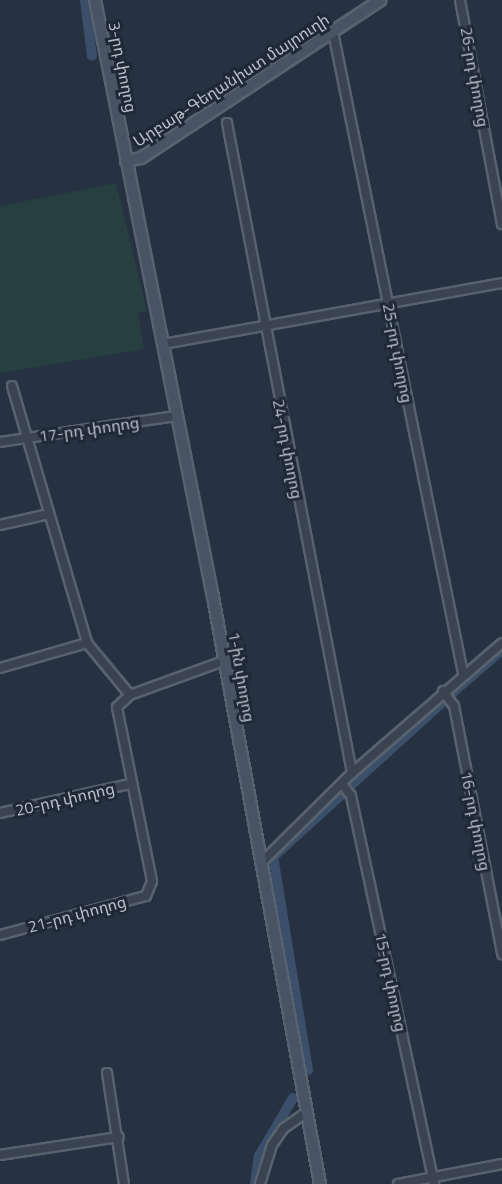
<!DOCTYPE html>
<html>
<head>
<meta charset="utf-8">
<style>
  body { margin:0 }
  #map { position:relative; width:502px; height:1184px; overflow:hidden; background:#263241; font-family:"Titillium Web","Noto Sans Armenian",sans-serif }
  div>[style] { position:absolute }
  [style*='--x'] { left:calc(var(--x)*1px); top:calc(var(--y)*1px); width:calc(var(--w)*1px); rotate:calc(var(--a)*1deg) }
  .green>* { inset:0; background:#283f42 }
  .canal>* { height:10px; margin:-5px; padding:0 5px; transform-origin:5px; border-radius:5px; background:#3c4f6a }
  .roads { filter:drop-shadow(2px 0 #58626e) drop-shadow(-2px 0 #58626e) drop-shadow(0 2px #58626e) drop-shadow(0 -2px #58626e) }
  .minor>* { height:8px; margin:-4px; padding:0 4px; transform-origin:4px; border-radius:4px; background:#3a4451 }
  .secondary>* { height:10px; margin:-5px; padding:0 5px; transform-origin:5px; border-radius:5px; background:#485364 }
  span { translate:-50% -50%; white-space:nowrap; text-align:center; line-height:1.15; -webkit-text-stroke:6px #1f2936; paint-order:stroke }
  .street-label { font-size:16px; color:#b7bfcb }
</style>
</head>
<body>
<div id="map">
  <div class="green">
    <div style="clip-path:polygon(116px 183px,147px 311px,138px 313px,144px 349px,0 373px,0 206px)"></div>
  </div>
  <div class="canal">
    <div style="--x:85;--y:0;--w:56;--a:82.9"></div>
    <div style="--x:451;--y:694;--w:67;--a:-40.8"></div>
    <div style="--x:349;--y:787;--w:128;--a:-42.2"></div>
    <div style="--x:308;--y:1070;--w:216;--a:-99.3"></div>
    <div style="--x:273;--y:857;--w:95;--a:-42.4"></div>
    <div style="--x:255;--y:1184;--w:28;--a:-82"></div>
    <div style="--x:259;--y:1156;--w:67;--a:-59.6"></div>
  </div>
  <div class="roads">
    <div class="minor">
      <div style="--x:460;--y:0;--w:228;--a:79.4"></div>
      <div style="--x:333;--y:32;--w:654;--a:78.54"></div>
      <div style="--x:227;--y:123;--w:662;--a:79.11"></div>
      <div style="--x:163;--y:344;--w:344;--a:-10.2"></div>
      <div style="--x:12;--y:386;--w:268;--a:73.7"></div>
      <div style="--x:87;--y:643;--w:67;--a:50.4"></div>
      <div style="--x:0;--y:442;--w:179;--a:-8.4"></div>
      <div style="--x:0;--y:525;--w:50;--a:-12.7"></div>
      <div style="--x:0;--y:668;--w:91;--a:-16"></div>
      <div style="--x:443;--y:691;--w:19;--a:54"></div>
      <div style="--x:454;--y:706;--w:253;--a:79"></div>
      <div style="--x:342;--y:784;--w:15;--a:53"></div>
      <div style="--x:351;--y:796;--w:397;--a:77.9"></div>
      <div style="--x:0;--y:813;--w:133;--a:-12.6"></div>
      <div style="--x:261;--y:863;--w:128;--a:-44.7"></div>
      <div style="--x:352;--y:773;--w:198;--a:-40.9"></div>
      <div style="--x:0;--y:935;--w:151;--a:-15"></div>
      <div style="--x:146;--y:896;--w:16;--a:-68"></div>
      <div style="--x:152;--y:881;--w:177;--a:-101.4"></div>
      <div style="--x:117;--y:707;--w:18;--a:-43"></div>
      <div style="--x:130;--y:695;--w:100;--a:-19.9"></div>
      <div style="--x:107;--y:1073;--w:112;--a:81.3"></div>
      <div style="--x:0;--y:1155;--w:120;--a:-8.6"></div>
      <div style="--x:260;--y:1184;--w:41;--a:-72.9"></div>
      <div style="--x:272;--y:1145;--w:21;--a:-55"></div>
      <div style="--x:284;--y:1128;--w:28;--a:-35"></div>
      <div style="--x:398;--y:1184;--w:106;--a:-10.9"></div>
    </div>
    <div class="secondary">
      <div style="--x:95;--y:0;--w:609;--a:78.82"></div>
      <div style="--x:213;--y:597;--w:597;--a:79.67"></div>
      <div style="--x:126;--y:161;--w:15;--a:-11"></div>
      <div style="--x:141;--y:158;--w:287;--a:-33.4"></div>
    </div>
  </div>
  <div class="street-label">
    <span style="left:123px;top:67px;rotate:79deg">3-րդ փողոց</span>
    <span style="left:475px;top:77px;rotate:80deg">26-րդ փողոց</span>
    <span style="left:231px;top:80px;rotate:-33deg">Արբաթ-Գեղանիստ մայրուղի</span>
    <span style="left:398px;top:353px;rotate:79deg">25-րդ փողոց</span>
    <span style="left:89px;top:429px;rotate:-8deg">17-րդ փողոց</span>
    <span style="left:288px;top:449px;rotate:79deg">24-րդ փողոց</span>
    <span style="left:242px;top:677px;rotate:80deg">1-ին փողոց</span>
    <span style="left:65px;top:799px;rotate:-13deg">20-րդ փողոց</span>
    <span style="left:476px;top:821px;rotate:79deg">16-րդ փողոց</span>
    <span style="left:77px;top:914px;rotate:-15deg">21-րդ փողոց</span>
    <span style="left:391px;top:982px;rotate:78deg">15-րդ փողոց</span>
  </div>
</div>
</body>
</html>
